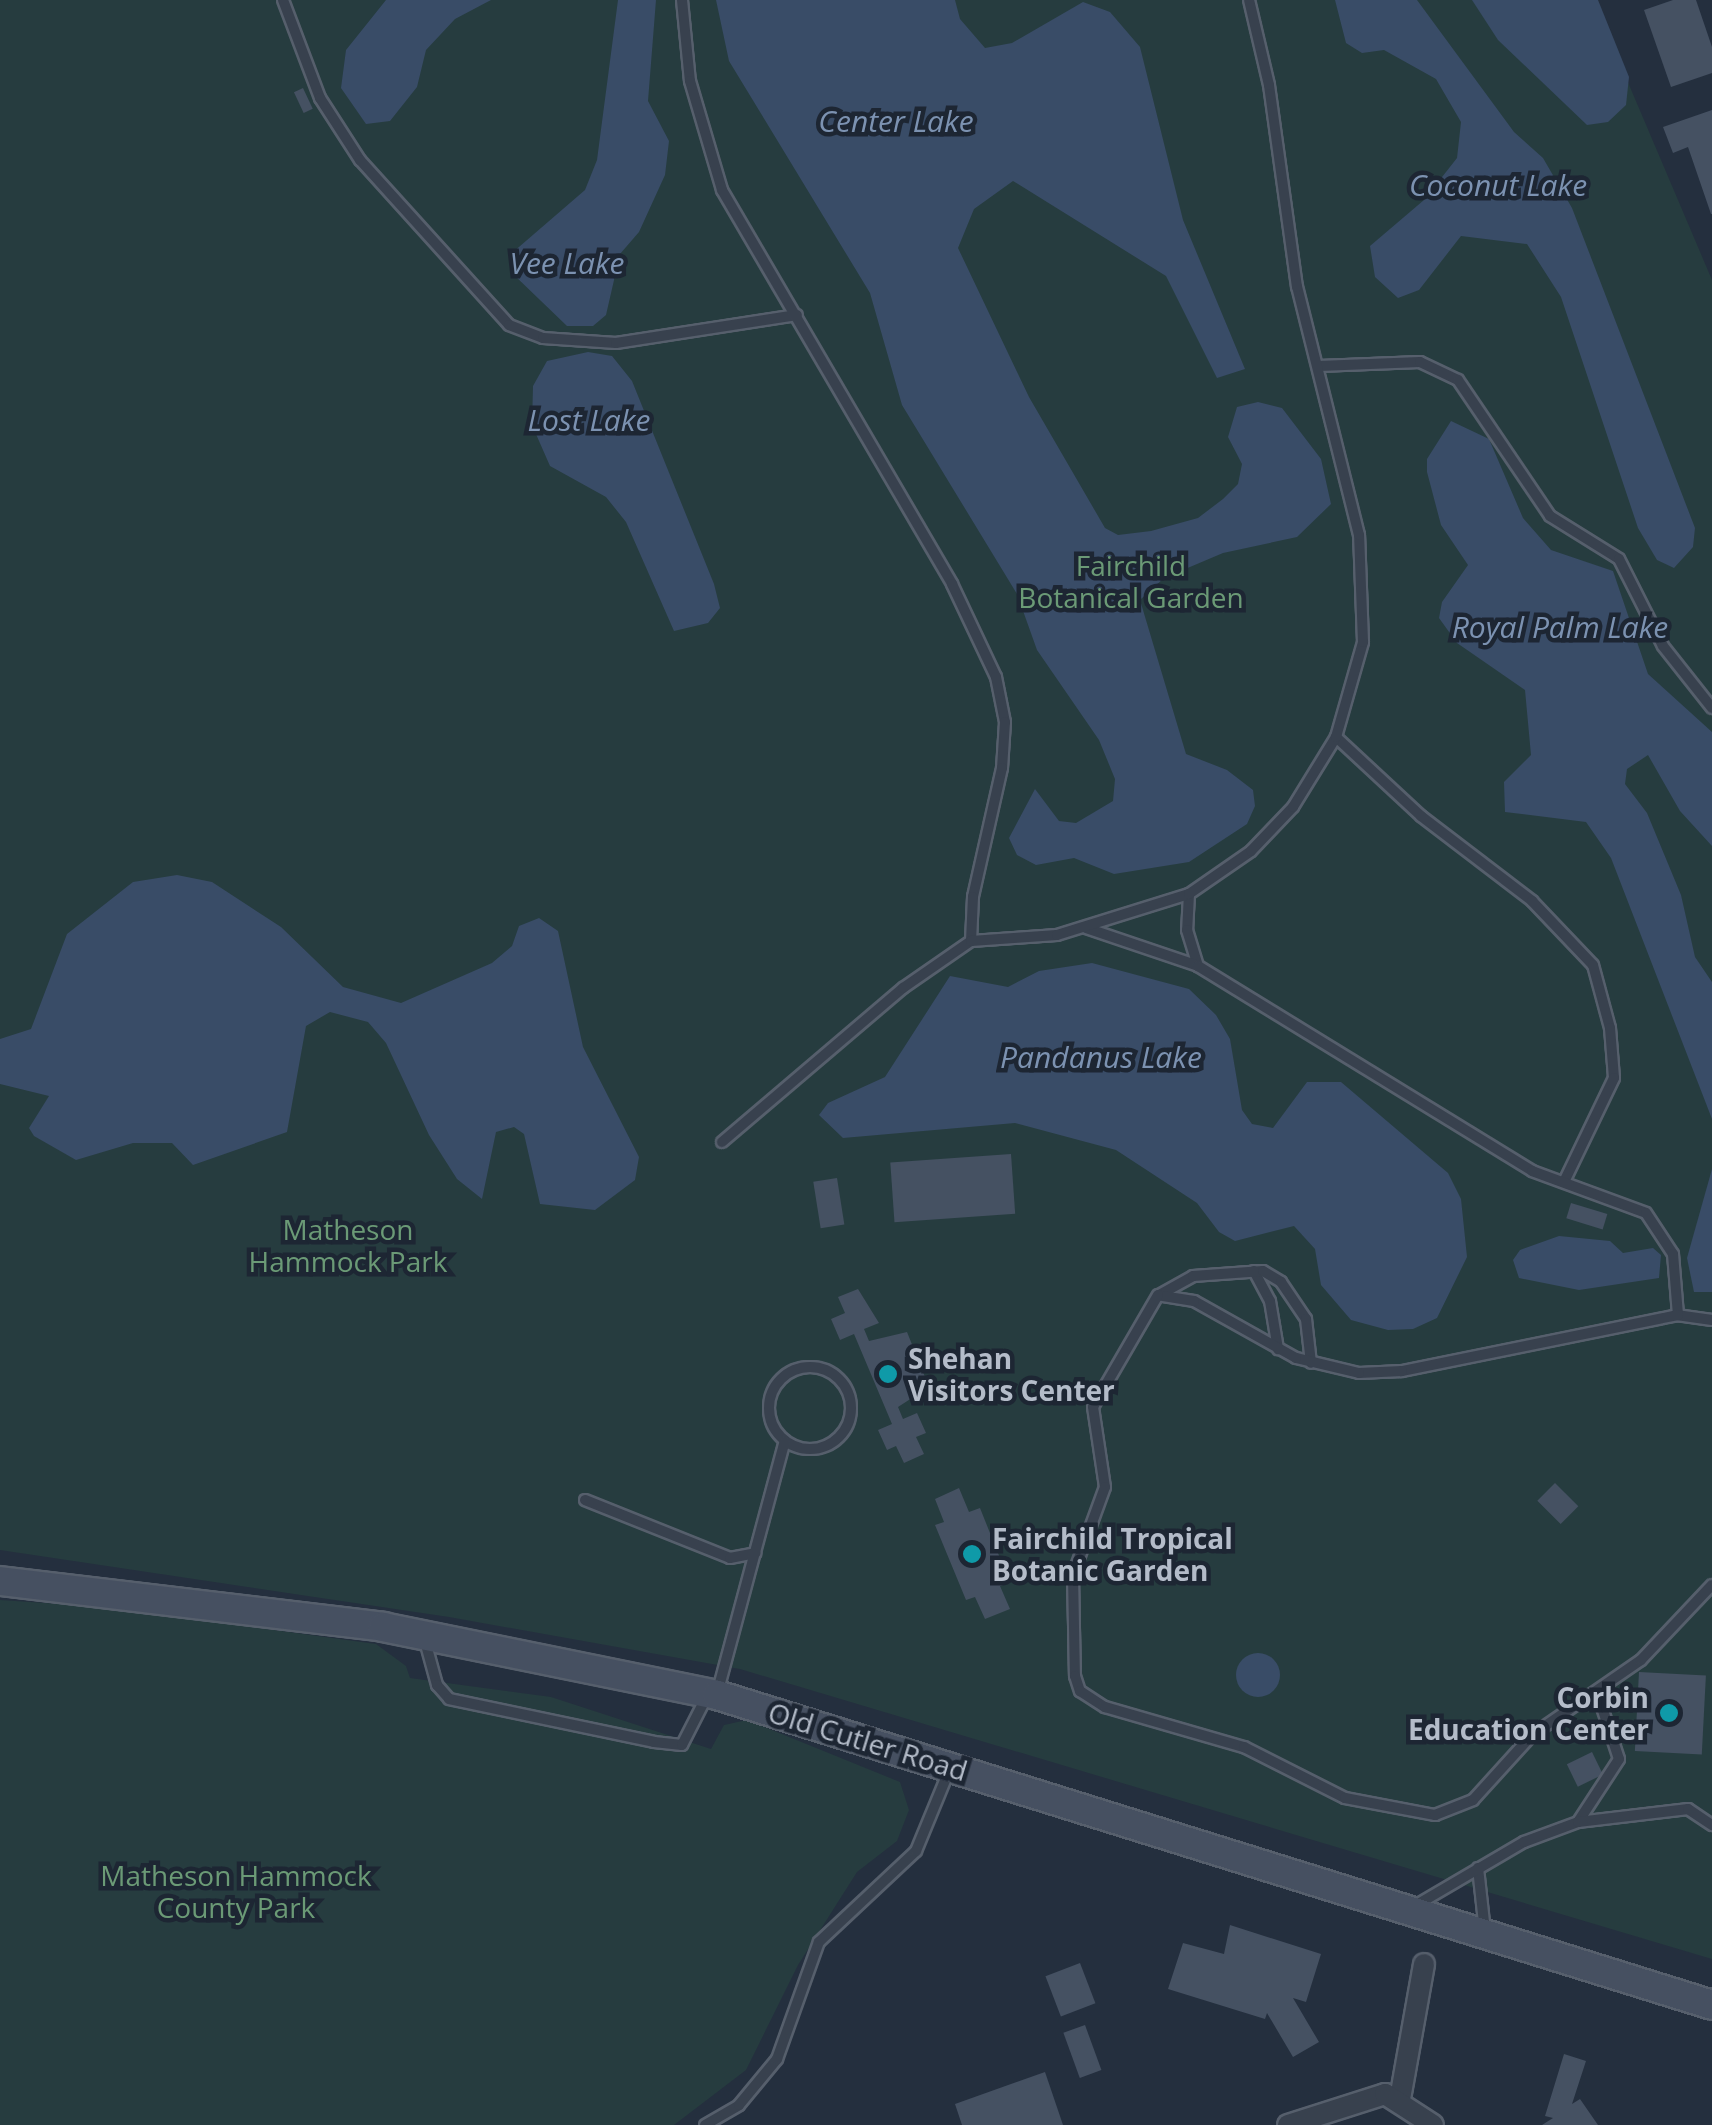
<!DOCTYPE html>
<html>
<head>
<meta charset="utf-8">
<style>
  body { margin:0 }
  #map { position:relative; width:1712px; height:2125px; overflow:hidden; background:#242f3e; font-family:"Open Sans",sans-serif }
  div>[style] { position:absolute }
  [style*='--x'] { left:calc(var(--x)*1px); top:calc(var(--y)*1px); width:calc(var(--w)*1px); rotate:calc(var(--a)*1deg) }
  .green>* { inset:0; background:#263c3f }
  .water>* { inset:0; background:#394c67 }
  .round { border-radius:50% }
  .building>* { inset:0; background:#455162; transform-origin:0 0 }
  .roads { filter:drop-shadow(2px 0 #565f6c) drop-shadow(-2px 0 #565f6c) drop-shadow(0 2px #565f6c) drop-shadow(0 -2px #565f6c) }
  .lane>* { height:10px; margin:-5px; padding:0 5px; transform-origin:5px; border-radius:5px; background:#38414e }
  .lane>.ring { margin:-5px; padding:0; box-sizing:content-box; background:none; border:10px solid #38414e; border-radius:50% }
  .street>* { height:20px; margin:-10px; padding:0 10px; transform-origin:10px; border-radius:10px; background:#38414e }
  .secondary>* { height:28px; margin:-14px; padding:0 14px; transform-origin:14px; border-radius:14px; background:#465061 }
  .dots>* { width:28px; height:28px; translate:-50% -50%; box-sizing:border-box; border:5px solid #1d2633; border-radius:50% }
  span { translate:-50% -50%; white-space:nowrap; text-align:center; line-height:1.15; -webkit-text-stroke:9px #1d2633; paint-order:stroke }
  .park-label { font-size:28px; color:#6b9a76 }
  .poi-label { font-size:28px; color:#b4bcc9; font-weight:700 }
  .left { translate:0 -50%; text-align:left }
  .right { translate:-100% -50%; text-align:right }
  .street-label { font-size:28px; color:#b4bcc9 }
  .water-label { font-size:30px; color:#7c92b1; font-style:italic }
</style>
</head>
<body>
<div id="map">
  <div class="green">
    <div style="clip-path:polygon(0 0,1593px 0,1712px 280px,1712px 1959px,740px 1669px,449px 1617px,0 1550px)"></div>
    <div style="clip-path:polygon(0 1600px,107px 1607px,376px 1644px,406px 1666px,410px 1678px,551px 1697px,711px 1749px,724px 1725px,747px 1720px,900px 1782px,909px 1810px,897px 1841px,857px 1872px,798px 1965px,746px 2070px,674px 2125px,0 2125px)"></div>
  </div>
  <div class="water">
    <div style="clip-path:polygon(386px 0,491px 0,455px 19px,426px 50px,417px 87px,390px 121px,366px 124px,341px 88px,346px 50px)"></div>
    <div style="clip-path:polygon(618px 0,656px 0,648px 101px,669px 141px,665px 175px,639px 232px,620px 254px,606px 315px,593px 326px,567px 326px,514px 275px,512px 253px,585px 190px,597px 160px)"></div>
    <div style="clip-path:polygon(716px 0,955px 0,960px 19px,985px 48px,1012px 43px,1083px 2px,1110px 12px,1140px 47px,1183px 220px,1245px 369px,1217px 378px,1166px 276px,1013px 181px,974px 209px,958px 248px,1029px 397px,1105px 528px,1118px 535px,1151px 531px,1198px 518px,1223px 499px,1238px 484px,1242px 464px,1228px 437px,1237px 407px,1258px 402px,1282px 408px,1321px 459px,1331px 504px,1297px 537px,1223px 553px,1164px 578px,1140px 600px,1186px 754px,1227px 770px,1253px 790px,1255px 806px,1247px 824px,1189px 862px,1114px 874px,1074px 858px,1036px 865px,1017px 855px,1009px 838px,1035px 789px,1059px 821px,1076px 823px,1113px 801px,1115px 779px,1099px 740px,1037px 650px,1017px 594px,902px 405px,870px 293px,729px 61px)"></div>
    <div style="clip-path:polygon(1335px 0,1417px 0,1514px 132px,1543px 158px,1572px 208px,1695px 528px,1693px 547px,1674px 568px,1657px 560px,1638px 528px,1561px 297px,1527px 244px,1461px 236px,1419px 290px,1398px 298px,1375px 277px,1370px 246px,1424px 200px,1457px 158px,1461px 122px,1436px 79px,1384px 50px,1362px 53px,1346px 43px)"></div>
    <div style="clip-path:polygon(1472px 0,1598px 0,1629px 77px,1626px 105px,1608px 122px,1587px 125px,1498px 40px)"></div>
    <div style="clip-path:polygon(588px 352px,612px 356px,632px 381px,714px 584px,720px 608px,708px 623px,674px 631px,626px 522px,606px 497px,550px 466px,532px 425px,533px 386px,547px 361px)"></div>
    <div style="clip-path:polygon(1451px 421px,1489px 439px,1523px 518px,1551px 550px,1613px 571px,1648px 674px,1712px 732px,1712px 846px,1680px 811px,1648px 755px,1627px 769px,1625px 784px,1647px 813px,1681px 895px,1695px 957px,1712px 982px,1712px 1119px,1611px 858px,1586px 822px,1505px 812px,1504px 782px,1531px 755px,1525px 690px,1457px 643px,1439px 618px,1442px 602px,1468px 565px,1441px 525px,1427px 472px,1427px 459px)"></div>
    <div style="clip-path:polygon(177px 875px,212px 882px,281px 927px,343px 987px,401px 1003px,492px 963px,512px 946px,519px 926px,539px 918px,558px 931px,583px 1047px,639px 1157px,635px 1180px,595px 1210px,540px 1204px,524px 1134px,514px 1127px,496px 1132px,482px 1199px,457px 1179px,429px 1135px,386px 1043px,368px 1022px,330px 1012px,306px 1026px,287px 1132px,193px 1165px,172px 1143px,133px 1143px,76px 1160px,34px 1136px,29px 1128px,49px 1096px,0 1084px,0 1039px,31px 1029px,67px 934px,133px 882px)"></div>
    <div style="clip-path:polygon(1092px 963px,1189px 989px,1216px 1015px,1230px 1039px,1242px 1110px,1252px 1124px,1273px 1128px,1307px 1082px,1341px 1082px,1448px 1173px,1461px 1199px,1467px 1257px,1437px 1318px,1413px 1329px,1388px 1330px,1351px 1320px,1321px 1285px,1315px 1249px,1294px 1226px,1235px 1241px,1219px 1232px,1197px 1203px,1116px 1150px,1015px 1123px,843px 1138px,819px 1115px,828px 1103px,885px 1077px,950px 976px,1008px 987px,1039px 971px)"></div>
    <div style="clip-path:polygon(1712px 1169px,1712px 1292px,1694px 1292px,1687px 1258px)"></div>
    <div style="clip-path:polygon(1559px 1236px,1610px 1241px,1623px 1253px,1653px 1248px,1661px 1255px,1659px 1278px,1579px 1290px,1519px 1278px,1513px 1260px,1520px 1250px)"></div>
    <div class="round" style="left:1236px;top:1653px;width:44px;height:44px"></div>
  </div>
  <div class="building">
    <div style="clip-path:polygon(1673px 0,1696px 0,1712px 47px,1712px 73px,1671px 87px,1644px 10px)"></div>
    <div style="left:303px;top:88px;width:23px;height:10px;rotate:65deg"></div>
    <div style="clip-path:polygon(1712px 110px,1712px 214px,1711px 214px,1688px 147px,1673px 153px,1663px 127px)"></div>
    <div style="left:1011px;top:1154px;width:60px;height:121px;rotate:86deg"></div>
    <div style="left:837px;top:1178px;width:47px;height:24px;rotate:81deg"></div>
    <div style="left:1571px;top:1203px;width:38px;height:16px;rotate:17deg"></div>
    <div style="clip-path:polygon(858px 1289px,879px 1323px,864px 1329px,869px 1341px,907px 1332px,929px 1387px,898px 1407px,903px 1419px,917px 1413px,926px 1433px,916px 1437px,924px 1454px,904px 1463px,896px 1446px,887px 1450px,878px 1430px,892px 1424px,854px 1334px,840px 1340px,831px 1319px,845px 1313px,838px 1297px)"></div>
    <div style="left:1555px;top:1483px;width:33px;height:25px;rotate:45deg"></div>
    <div style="clip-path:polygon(959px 1488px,969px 1512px,980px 1508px,1010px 1583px,1000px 1586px,1010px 1609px,985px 1619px,975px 1597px,966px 1600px,935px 1525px,944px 1522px,935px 1499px)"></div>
    <div style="left:1639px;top:1672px;width:67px;height:79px;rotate:3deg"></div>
    <div style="left:1592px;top:1752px;width:25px;height:28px;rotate:64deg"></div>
    <div style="clip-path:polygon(1230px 1925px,1321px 1954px,1306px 2002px,1293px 1998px,1319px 2042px,1293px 2057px,1267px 2013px,1265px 2019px,1168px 1989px,1183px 1943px,1224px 1954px)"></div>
    <div style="left:1080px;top:1963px;width:43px;height:37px;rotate:69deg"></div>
    <div style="left:1085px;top:2025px;width:48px;height:23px;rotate:70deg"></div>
    <div style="clip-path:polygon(1564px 2054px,1586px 2061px,1572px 2104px,1580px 2099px,1598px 2125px,1542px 2125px,1553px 2118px,1545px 2116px)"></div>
    <div style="clip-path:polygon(1045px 2072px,1063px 2125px,962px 2125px,955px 2104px)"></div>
  </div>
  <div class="roads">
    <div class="lane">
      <div style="--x:283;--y:0;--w:105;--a:69.3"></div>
      <div style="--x:320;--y:98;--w:74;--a:57.2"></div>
      <div style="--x:360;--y:160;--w:222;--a:47.9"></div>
      <div style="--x:509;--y:325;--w:36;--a:21"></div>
      <div style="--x:543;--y:338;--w:73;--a:3.9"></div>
      <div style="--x:616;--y:343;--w:183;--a:-8.8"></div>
      <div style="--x:682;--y:0;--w:81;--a:84.4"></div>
      <div style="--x:690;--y:81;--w:114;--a:73.6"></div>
      <div style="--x:722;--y:190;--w:456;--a:59.7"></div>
      <div style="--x:952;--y:584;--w:103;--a:64.7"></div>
      <div style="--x:996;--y:677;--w:46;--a:78.7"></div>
      <div style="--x:1005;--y:722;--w:46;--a:93.7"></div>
      <div style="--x:1002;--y:768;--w:132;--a:102.7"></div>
      <div style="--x:973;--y:897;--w:44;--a:92.6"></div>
      <div style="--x:1319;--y:366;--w:101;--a:-2.3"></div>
      <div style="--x:1420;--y:362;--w:42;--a:25.3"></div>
      <div style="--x:1458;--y:380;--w:164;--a:55.9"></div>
      <div style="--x:1550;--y:516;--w:81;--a:31.9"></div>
      <div style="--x:1619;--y:559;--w:97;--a:63.2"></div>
      <div style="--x:1663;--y:646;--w:79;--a:51.7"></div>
      <div style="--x:1336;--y:737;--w:116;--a:42.9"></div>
      <div style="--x:1421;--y:816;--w:140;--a:37.4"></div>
      <div style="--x:1532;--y:901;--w:88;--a:46.4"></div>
      <div style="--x:1593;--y:965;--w:65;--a:74.9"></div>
      <div style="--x:1610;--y:1028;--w:50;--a:85.4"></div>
      <div style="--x:1614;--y:1078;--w:115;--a:115.7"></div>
      <div style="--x:1189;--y:894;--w:36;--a:93"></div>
      <div style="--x:1187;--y:930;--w:38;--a:73"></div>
      <div style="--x:1086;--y:928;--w:118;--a:18.7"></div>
      <div style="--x:1198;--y:966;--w:392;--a:31.5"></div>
      <div style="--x:1532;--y:1171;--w:121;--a:20.2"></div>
      <div style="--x:1646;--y:1213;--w:49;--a:56.6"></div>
      <div style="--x:1673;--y:1254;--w:61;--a:85.3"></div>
      <div style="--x:722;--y:1142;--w:238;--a:-40.4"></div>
      <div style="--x:903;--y:988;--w:83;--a:-34.7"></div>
      <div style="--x:971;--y:941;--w:86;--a:-4"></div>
      <div style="--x:1057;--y:935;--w:138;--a:-17.3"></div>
      <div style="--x:1189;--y:894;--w:75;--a:-34.7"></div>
      <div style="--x:1251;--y:851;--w:61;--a:-46.3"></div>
      <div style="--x:1293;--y:807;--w:82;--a:-58.4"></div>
      <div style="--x:1336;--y:737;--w:99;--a:-74.1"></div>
      <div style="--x:1363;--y:642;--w:107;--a:-92.1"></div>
      <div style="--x:1359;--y:535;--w:256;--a:-104"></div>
      <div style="--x:1297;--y:287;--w:204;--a:-97.9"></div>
      <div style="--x:1269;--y:85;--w:87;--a:-103.2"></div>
      <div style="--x:1254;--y:1271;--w:34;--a:62"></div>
      <div style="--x:1270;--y:1301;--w:49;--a:80.5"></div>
      <div style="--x:1159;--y:1295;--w:39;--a:-29"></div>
      <div style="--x:1193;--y:1276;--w:70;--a:-4.1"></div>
      <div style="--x:1263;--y:1271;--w:21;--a:31"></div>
      <div style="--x:1281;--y:1282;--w:45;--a:56"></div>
      <div style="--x:1306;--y:1319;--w:44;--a:83.5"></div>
      <div style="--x:1712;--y:1320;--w:34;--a:-172"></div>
      <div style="--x:1678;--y:1315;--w:282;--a:168.5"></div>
      <div style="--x:1402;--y:1371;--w:43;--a:177.3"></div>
      <div style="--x:1359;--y:1373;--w:65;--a:-166.6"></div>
      <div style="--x:1296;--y:1358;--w:117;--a:-150.8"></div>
      <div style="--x:1194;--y:1301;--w:36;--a:-171"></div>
      <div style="--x:1158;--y:1295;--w:129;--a:120.1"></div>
      <div style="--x:1093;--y:1407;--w:81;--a:81.5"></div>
      <div style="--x:1105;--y:1487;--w:94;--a:110"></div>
      <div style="--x:1073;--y:1575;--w:101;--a:88.9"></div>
      <div style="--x:1075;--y:1676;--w:16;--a:72"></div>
      <div style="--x:1080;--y:1691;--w:30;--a:33"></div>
      <div style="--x:1105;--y:1707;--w:145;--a:16.1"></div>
      <div style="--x:1244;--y:1747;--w:113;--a:26.8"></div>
      <div style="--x:1345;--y:1798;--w:92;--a:10.7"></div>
      <div style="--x:1435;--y:1815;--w:41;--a:-21.5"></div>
      <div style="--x:1473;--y:1800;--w:88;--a:-47.8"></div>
      <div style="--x:1532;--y:1735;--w:132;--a:-34.5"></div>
      <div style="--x:1641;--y:1660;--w:103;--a:-46.6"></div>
      <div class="ring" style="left:769px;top:1367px;width:72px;height:72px"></div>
      <div style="--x:585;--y:1500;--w:156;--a:21.8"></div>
      <div style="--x:730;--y:1558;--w:26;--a:-11"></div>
      <div style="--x:425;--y:1641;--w:46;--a:74.7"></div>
      <div style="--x:437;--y:1685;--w:18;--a:49"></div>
      <div style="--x:449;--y:1699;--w:209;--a:11.8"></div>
      <div style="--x:654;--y:1742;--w:28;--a:6"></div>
      <div style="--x:682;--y:1745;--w:55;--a:-63"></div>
      <div style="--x:717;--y:1694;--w:262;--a:-75"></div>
      <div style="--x:1578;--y:1822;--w:75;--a:-56.9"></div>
      <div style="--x:1619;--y:1759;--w:67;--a:-108.2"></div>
      <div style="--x:1478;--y:1868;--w:63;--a:83.7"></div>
      <div style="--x:1413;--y:1907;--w:129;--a:-30.4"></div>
      <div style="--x:1524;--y:1842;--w:58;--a:-20.3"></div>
      <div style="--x:1578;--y:1822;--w:111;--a:-6.7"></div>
      <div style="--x:1688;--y:1809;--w:29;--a:34"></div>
      <div style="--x:705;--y:2125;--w:39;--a:-30"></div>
      <div style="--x:739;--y:2105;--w:60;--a:-50.4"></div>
      <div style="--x:777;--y:2059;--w:124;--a:-70.3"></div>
      <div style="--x:819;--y:1942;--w:133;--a:-43.2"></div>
      <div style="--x:916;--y:1851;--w:87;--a:-67.6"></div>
    </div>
    <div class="street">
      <div style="--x:1400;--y:2099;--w:137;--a:-79.9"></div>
      <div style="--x:1288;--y:2125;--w:102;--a:-17.7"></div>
      <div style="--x:1385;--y:2094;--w:57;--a:32.9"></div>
    </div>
    <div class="secondary">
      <div style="--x:0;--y:1581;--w:386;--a:6.8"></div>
      <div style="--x:383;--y:1627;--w:341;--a:11.5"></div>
      <div style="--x:717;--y:1695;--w:1042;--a:17.3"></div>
    </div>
  </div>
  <div class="dots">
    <div style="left:888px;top:1374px;background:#0f9aa8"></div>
    <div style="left:972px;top:1554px;background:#0f9aa8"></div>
    <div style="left:1669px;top:1713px;background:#0f9aa8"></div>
  </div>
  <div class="park-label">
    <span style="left:1131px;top:581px">Fairchild<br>Botanical Garden</span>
    <span style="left:348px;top:1245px">Matheson<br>Hammock Park</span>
    <span style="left:236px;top:1891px">Matheson Hammock<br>County Park</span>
  </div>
  <div class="poi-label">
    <span class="left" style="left:908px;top:1374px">Shehan<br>Visitors Center</span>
    <span class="left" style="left:992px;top:1554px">Fairchild Tropical<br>Botanic Garden</span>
    <span class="right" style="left:1649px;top:1713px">Corbin<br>Education Center</span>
  </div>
  <div class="street-label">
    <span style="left:868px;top:1741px;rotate:17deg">Old Cutler Road</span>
  </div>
  <div class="water-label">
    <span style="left:896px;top:121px">Center Lake</span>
    <span style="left:1498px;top:185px">Coconut Lake</span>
    <span style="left:567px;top:263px">Vee Lake</span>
    <span style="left:589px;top:420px">Lost Lake</span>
    <span style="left:1560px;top:627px">Royal Palm Lake</span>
    <span style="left:1101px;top:1057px">Pandanus Lake</span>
  </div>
</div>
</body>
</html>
